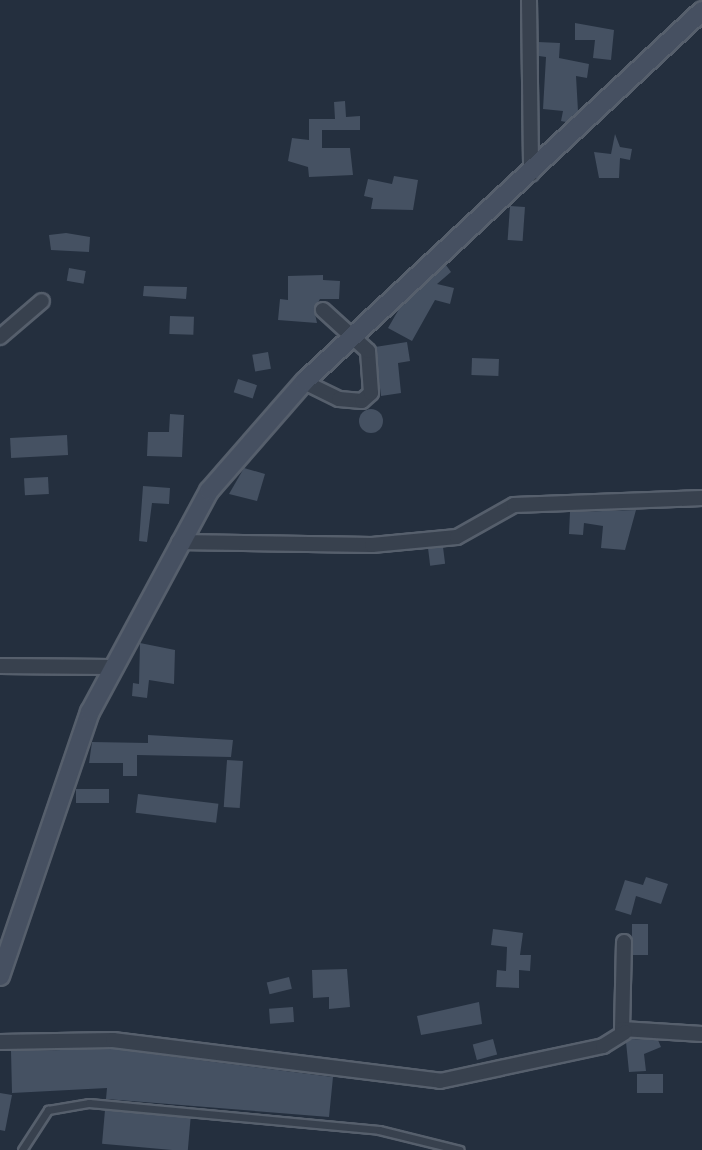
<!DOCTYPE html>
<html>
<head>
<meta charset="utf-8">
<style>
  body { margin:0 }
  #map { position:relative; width:702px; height:1150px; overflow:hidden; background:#242f3e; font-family:Arial,sans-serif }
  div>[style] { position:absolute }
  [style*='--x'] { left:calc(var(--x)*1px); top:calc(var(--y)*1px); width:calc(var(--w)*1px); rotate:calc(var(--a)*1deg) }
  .building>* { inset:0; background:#455162; transform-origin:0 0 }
  .round { border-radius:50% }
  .roads { filter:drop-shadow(2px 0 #565f6c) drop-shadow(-2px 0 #565f6c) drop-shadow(0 2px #565f6c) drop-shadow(0 -2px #565f6c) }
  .service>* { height:7px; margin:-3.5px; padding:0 3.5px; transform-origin:3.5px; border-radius:3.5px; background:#38414e }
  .minor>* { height:14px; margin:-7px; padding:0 7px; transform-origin:7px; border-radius:7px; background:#38414e }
  .secondary>* { height:18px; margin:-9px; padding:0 9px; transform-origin:9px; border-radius:9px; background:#465061 }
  span { translate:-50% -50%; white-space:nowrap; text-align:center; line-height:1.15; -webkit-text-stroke:4.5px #1d2633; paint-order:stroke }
</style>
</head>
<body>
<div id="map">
  <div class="building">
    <div style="clip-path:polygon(575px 23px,614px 30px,611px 60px,593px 58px,595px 40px,575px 40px)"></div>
    <div style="clip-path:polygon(538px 42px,560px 43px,559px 58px,589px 64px,587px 78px,576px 76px,578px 111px,566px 122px,561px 121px,563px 111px,543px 109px,546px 57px,539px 56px)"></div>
    <div style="clip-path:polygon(345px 101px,346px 117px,360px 116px,360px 130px,322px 130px,322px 148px,350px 148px,353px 175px,309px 177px,308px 167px,288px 161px,292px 138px,309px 140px,309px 119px,335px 119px,334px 102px)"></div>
    <div style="clip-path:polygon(615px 134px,620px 147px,632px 149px,630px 160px,620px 158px,619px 178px,599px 178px,594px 152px,611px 154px)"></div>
    <div style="clip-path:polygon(394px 176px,418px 180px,413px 210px,371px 209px,373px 198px,364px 196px,368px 179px,392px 184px)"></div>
    <div style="left:510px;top:206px;width:15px;height:34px;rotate:4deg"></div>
    <div style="clip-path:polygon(66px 233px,90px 237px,89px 252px,51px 250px,49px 235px)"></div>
    <div style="clip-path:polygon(446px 265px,451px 272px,437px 284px,454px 288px,450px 304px,435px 300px,412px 341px,388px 328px,399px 309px)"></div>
    <div style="left:69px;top:268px;width:17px;height:13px;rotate:10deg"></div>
    <div style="clip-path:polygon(323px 275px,323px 280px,340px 281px,339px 299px,320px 299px,314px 309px,317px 323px,278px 320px,280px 299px,288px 300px,288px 276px)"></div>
    <div style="clip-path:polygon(144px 286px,187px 287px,186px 299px,143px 296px)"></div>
    <div style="left:170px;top:316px;width:24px;height:18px;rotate:2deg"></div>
    <div style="clip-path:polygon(407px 342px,410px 361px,398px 363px,401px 393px,381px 396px,375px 347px)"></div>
    <div style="left:268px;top:352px;width:17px;height:16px;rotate:80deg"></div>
    <div style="left:472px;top:358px;width:27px;height:17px;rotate:2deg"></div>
    <div style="left:238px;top:379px;width:20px;height:14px;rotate:18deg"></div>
    <div class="round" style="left:359px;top:409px;width:24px;height:24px"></div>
    <div style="clip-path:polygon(170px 414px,184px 415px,182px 457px,147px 456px,148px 432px,169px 432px)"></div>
    <div style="left:67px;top:435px;width:20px;height:57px;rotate:87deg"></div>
    <div style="clip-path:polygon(244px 468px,265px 474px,257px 501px,229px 494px)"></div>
    <div style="left:48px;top:477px;width:17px;height:24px;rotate:87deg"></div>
    <div style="clip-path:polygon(143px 486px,170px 488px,169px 504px,152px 503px,147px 542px,139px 541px)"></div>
    <div style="clip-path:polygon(636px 510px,625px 550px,601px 548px,603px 526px,584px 523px,583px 535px,569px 534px,570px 512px)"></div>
    <div style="left:443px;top:547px;width:17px;height:15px;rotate:83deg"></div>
    <div style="clip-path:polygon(140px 643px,175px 650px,174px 684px,149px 680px,147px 698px,132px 696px,133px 683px,139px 684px)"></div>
    <div style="clip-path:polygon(148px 735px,233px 740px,231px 757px,137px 755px,137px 776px,123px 776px,123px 763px,89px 763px,92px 742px,148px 743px)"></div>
    <div style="left:227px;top:760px;width:16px;height:47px;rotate:4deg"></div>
    <div style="left:76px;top:789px;width:33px;height:14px"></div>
    <div style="left:138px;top:794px;width:81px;height:19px;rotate:7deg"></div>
    <div style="clip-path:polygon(646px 877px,668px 884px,661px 904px,636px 896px,631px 915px,615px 910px,625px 880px,643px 885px)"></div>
    <div style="left:632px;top:924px;width:16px;height:31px"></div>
    <div style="clip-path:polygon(493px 929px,523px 933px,520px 955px,531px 955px,530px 971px,519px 970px,519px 988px,496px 987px,497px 970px,506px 971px,507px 947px,491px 945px)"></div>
    <div style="clip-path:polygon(347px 969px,350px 1007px,329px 1009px,329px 997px,313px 998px,312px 970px)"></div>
    <div style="left:289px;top:977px;width:12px;height:23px;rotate:76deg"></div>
    <div style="clip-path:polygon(479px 1002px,482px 1024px,421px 1035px,417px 1016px)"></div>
    <div style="left:293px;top:1007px;width:15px;height:24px;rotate:86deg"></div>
    <div style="left:493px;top:1039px;width:16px;height:21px;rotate:75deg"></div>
    <div style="clip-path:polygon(631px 1039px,658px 1040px,661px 1047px,644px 1054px,646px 1071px,629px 1072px,626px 1042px)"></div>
    <div style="clip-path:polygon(113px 1049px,333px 1077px,329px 1117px,106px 1099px,107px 1088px,12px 1093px,11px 1051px)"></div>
    <div style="left:637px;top:1074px;width:26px;height:19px"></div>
    <div style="clip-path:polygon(0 1093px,12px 1095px,5px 1131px,0 1130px)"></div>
    <div style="left:105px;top:1110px;width:86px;height:34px;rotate:5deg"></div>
  </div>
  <div class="roads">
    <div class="service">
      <div style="--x:22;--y:1150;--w:48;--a:-57"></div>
      <div style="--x:48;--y:1110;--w:42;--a:-9.7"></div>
      <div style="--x:89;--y:1103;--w:291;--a:5.3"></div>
      <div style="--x:379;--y:1130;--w:83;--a:13.9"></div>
    </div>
    <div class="minor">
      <div style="--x:529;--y:0;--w:174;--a:89.3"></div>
      <div style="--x:0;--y:337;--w:55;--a:-40.6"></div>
      <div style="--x:304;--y:382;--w:39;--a:26"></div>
      <div style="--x:339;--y:399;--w:23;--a:5"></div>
      <div style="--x:362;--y:401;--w:12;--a:-42"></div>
      <div style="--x:371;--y:393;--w:42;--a:-94.1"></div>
      <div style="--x:368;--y:351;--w:61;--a:-137.7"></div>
      <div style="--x:179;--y:542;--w:193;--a:0.9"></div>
      <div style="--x:372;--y:545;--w:85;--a:-5.4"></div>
      <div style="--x:457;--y:537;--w:65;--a:-29.3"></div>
      <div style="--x:514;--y:505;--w:188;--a:-2.1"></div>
      <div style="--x:0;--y:666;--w:110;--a:0.5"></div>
      <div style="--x:624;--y:942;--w:87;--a:91.3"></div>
      <div style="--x:622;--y:1029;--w:80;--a:3.6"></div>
      <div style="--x:0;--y:1042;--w:113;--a:-1"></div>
      <div style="--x:113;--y:1040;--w:330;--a:7.1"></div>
      <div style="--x:440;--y:1081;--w:167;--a:-12.1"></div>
      <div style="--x:603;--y:1046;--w:26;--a:-32"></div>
    </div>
    <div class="secondary">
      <div style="--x:0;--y:976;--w:279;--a:-71.2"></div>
      <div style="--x:90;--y:712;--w:251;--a:-61.7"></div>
      <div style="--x:209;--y:491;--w:145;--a:-48.9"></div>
      <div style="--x:304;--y:382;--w:544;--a:-42.99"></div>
    </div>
  </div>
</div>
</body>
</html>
